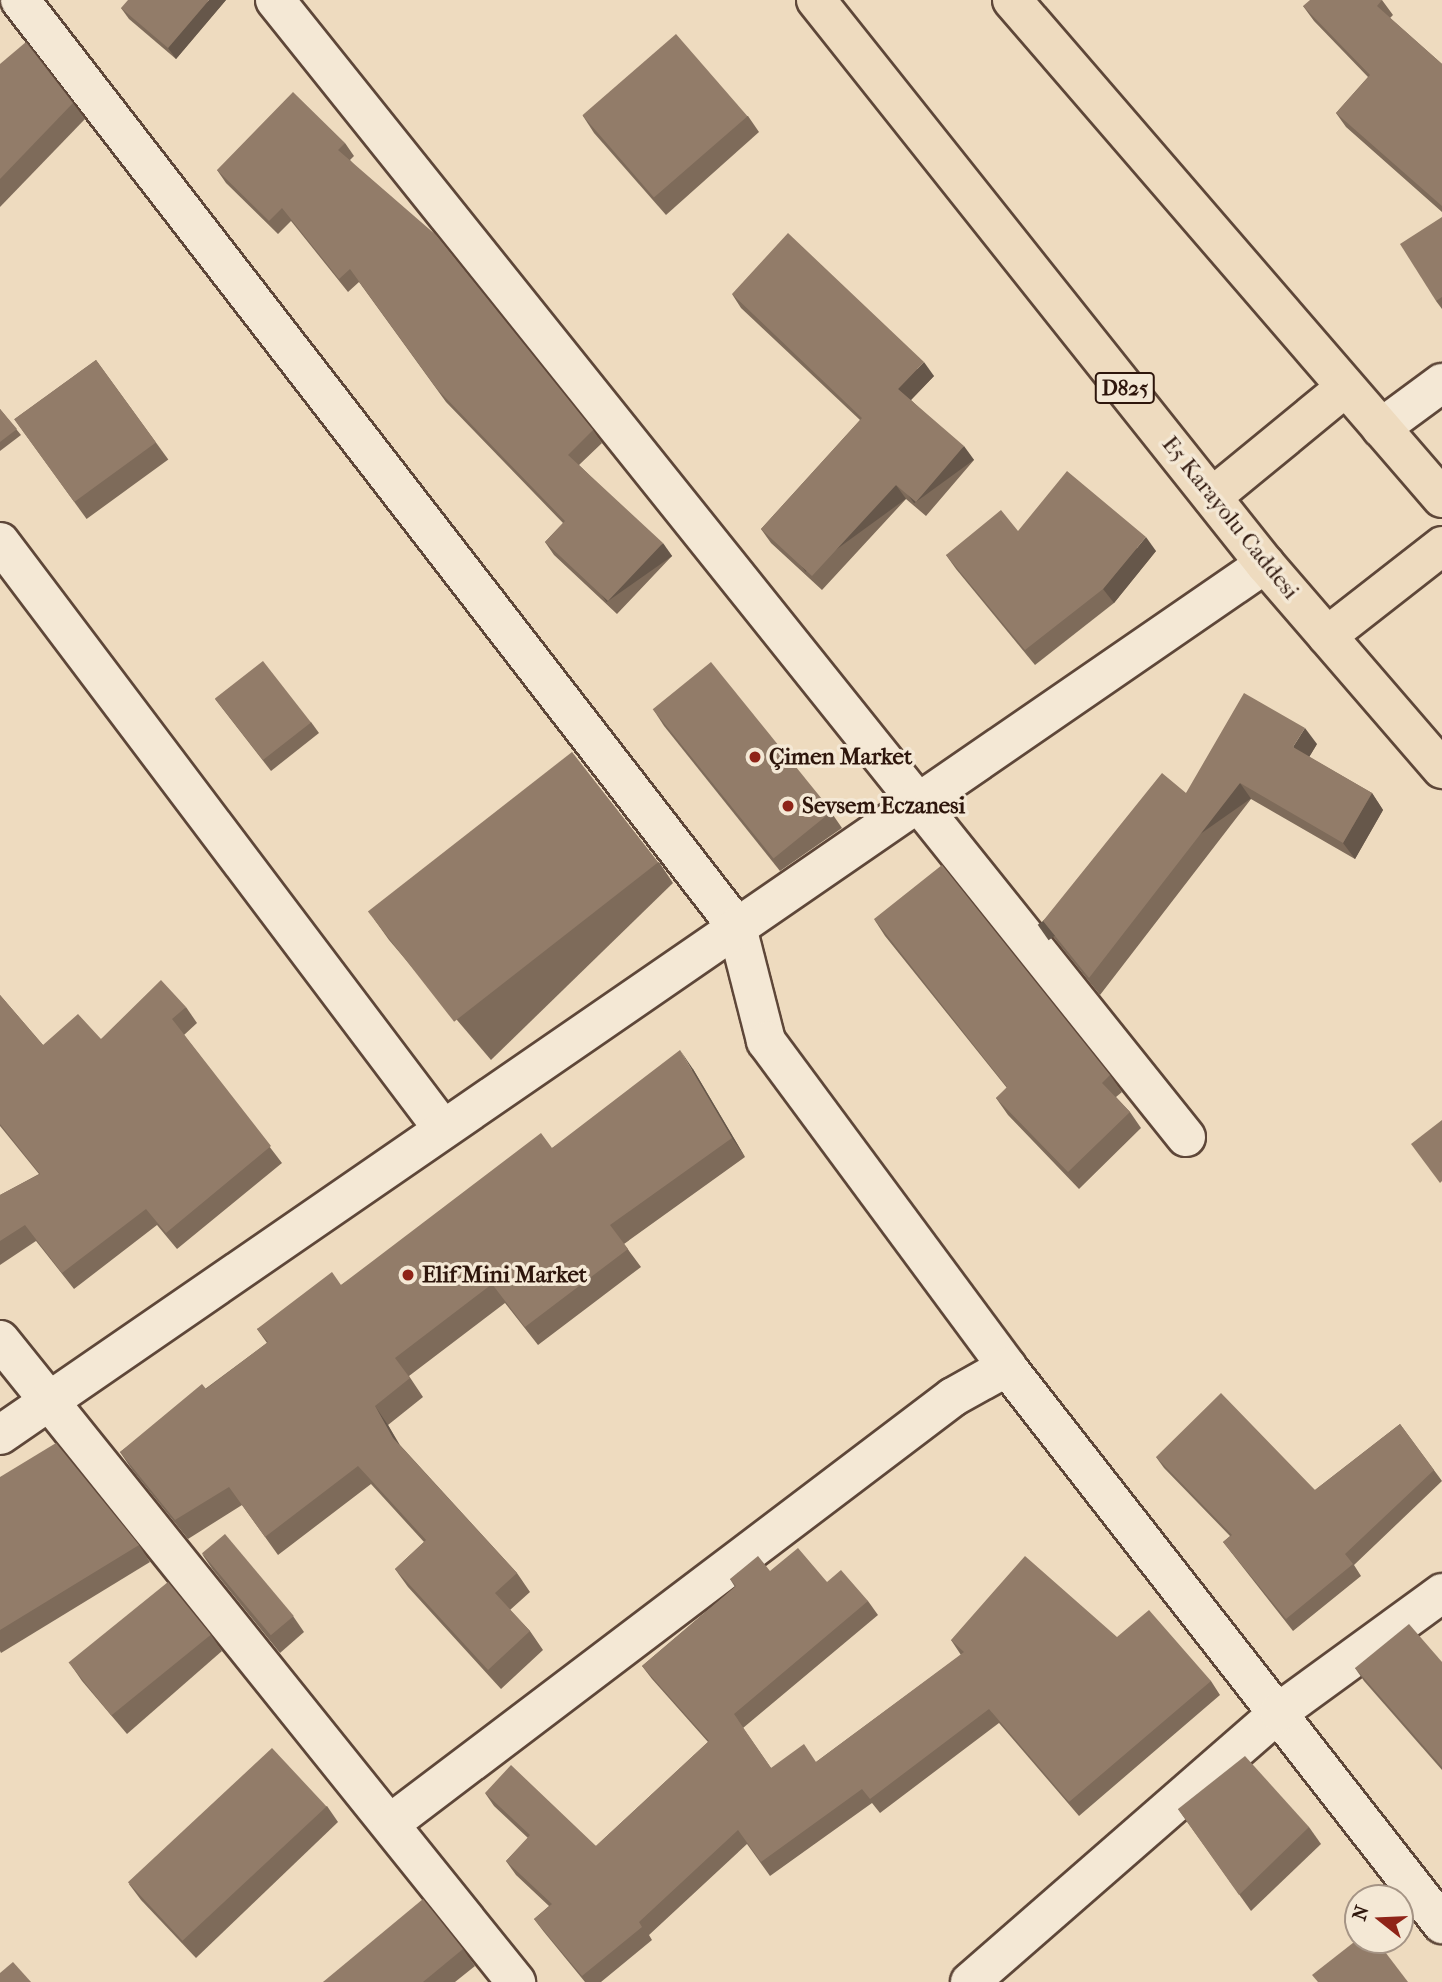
<!DOCTYPE html>
<html>
<head>
<meta charset="utf-8">
<style>
  body { margin:0 }
  #map { position:relative; width:1442px; height:1982px; overflow:hidden; background:#eedbbf; font-family:"IM FELL French Canon",serif }
  div>[style] { position:absolute }
  [style*='--x'] { left:calc(var(--x)*1px); top:calc(var(--y)*1px); width:calc(var(--w)*1px); rotate:calc(var(--a)*1deg) }
  .roads { filter:drop-shadow(2px 0 #5e4739) drop-shadow(-2px 0 #5e4739) drop-shadow(0 2px #5e4739) drop-shadow(0 -2px #5e4739) }
  .minor>* { height:38px; margin:-19px; padding:0 19px; transform-origin:19px; border-radius:19px; background:#f4e8d5 }
  .tertiary>* { height:38px; margin:-19px; padding:0 19px; transform-origin:19px; border-radius:19px; background:#f4e8d5 }
  .trunk>* { height:38px; margin:-19px; padding:0 19px; transform-origin:19px; border-radius:19px; background:#eedbbf }
  .wall>* { inset:0; background:#7e6b5a; transform-origin:0 0 }
  .shaded-wall>* { inset:0; background:#66574a; transform-origin:0 0 }
  .building>* { inset:0; background:#927c69; transform-origin:0 0 }
  .dots>* { width:19px; height:19px; translate:-50% -50%; box-sizing:border-box; border:4px solid #f4e8d5; border-radius:50% }
  span { translate:-50% -50%; white-space:nowrap; text-align:center; line-height:1.15; -webkit-text-stroke:7px #f4e8d5; paint-order:stroke }
  .shield-label span { padding:2px 5px; background:#f4e8d5; border:2px solid; border-radius:5px; -webkit-text-stroke-width:0 }
  .shield-label { font-size:21px; color:#2e160c; font-weight:700 }
  .street-label { font-size:23px; color:#2e160c }
  .poi-label { font-size:23px; color:#2e160c; font-weight:700 }
  .left { translate:0 -50%; text-align:left }
  .north { position:absolute; left:1344px; top:1884px; width:70px; height:70px; box-sizing:border-box; background:#f4e8d5; border:2px solid #a59485; border-radius:50%; rotate:288deg; font-size:19px; font-weight:700; line-height:28px; text-align:center; color:#2e160c }
  .north::after { content:''; display:block; margin:auto; width:24px; height:32px; background:#8f2418; clip-path:polygon(50% 0,100% 100%,50% 72%,0 100%) }
</style>
</head>
<body>
<div id="map">
  <div class="roads">
    <div class="minor">
      <div style="--x:20;--y:0;--w:1172;--a:52.28"></div>
      <div style="--x:737;--y:927;--w:118;--a:75.7"></div>
      <div style="--x:766;--y:1041;--w:405;--a:53.5"></div>
      <div style="--x:1007;--y:1367;--w:707;--a:52.01"></div>
      <div style="--x:275;--y:0;--w:1457;--a:51.3"></div>
      <div style="--x:0;--y:542;--w:735;--a:52.96"></div>
      <div style="--x:0;--y:1340;--w:824;--a:51.21"></div>
      <div style="--x:391;--y:1823;--w:705;--a:-37.16"></div>
      <div style="--x:953;--y:1397;--w:62;--a:-29.1"></div>
      <div style="--x:970;--y:1982;--w:410;--a:-41.1"></div>
      <div style="--x:1279;--y:1712;--w:202;--a:-36.1"></div>
    </div>
    <div class="tertiary">
      <div style="--x:1381;--y:428;--w:76;--a:-36.4"></div>
      <div style="--x:0;--y:1435;--w:1536;--a:-34.55"></div>
    </div>
    <div class="trunk">
      <div style="--x:816;--y:0;--w:721;--a:51.48"></div>
      <div style="--x:1265;--y:564;--w:271;--a:49.2"></div>
      <div style="--x:1012;--y:0;--w:658;--a:49.19"></div>
      <div style="--x:1212;--y:497;--w:173;--a:-39.4"></div>
      <div style="--x:1327;--y:636;--w:146;--a:-38"></div>
    </div>
  </div>
  <div class="wall">
    <div style="clip-path:polygon(226px 0,176px 59px,129px 19px,121px 8px)"></div>
    <div style="clip-path:polygon(1382px 0,1393px 15px,1390px 18px,1442px 64px,1442px 212px,1346px 127px,1336px 113px,1368px 77px,1314px 21px,1303px 6px)"></div>
    <div style="clip-path:polygon(0 64px,73px 103px,85px 119px,0 207px)"></div>
    <div style="clip-path:polygon(583px 116px,748px 116px,759px 132px,666px 215px,594px 133px)"></div>
    <div style="clip-path:polygon(345px 143px,354px 156px,350px 160px,593px 430px,602px 443px,579px 465px,672px 556px,617px 614px,554px 555px,545px 542px,563px 523px,446px 402px,359px 282px,348px 292px,291px 221px,278px 234px,226px 183px,217px 170px)"></div>
    <div style="clip-path:polygon(1442px 217px,1442px 309px,1436px 301px)"></div>
    <div style="clip-path:polygon(732px 294px,934px 376px,911px 400px,974px 460px,926px 516px,906px 499px,822px 590px,771px 543px,761px 529px,860px 420px,741px 308px)"></div>
    <div style="left:96px;top:360px;width:123px;height:101px;rotate:54deg"></div>
    <div style="clip-path:polygon(0 409px,21px 435px,0 451px)"></div>
    <div style="clip-path:polygon(1018px 531px,1156px 551px,1114px 603px,1035px 665px,956px 569px,946px 555px)"></div>
    <div style="clip-path:polygon(215px 699px,311px 722px,319px 733px,271px 771px)"></div>
    <div style="clip-path:polygon(653px 709px,831px 812px,842px 828px,780px 871px,664px 726px)"></div>
    <div style="clip-path:polygon(1317px 744px,1309px 757px,1372px 793px,1383px 810px,1355px 859px,1251px 799px,1100px 995px,1054px 938px,1043px 921px,1186px 793px)"></div>
    <div style="clip-path:polygon(659px 862px,673px 883px,491px 1060px,389px 940px,374px 919px)"></div>
    <div style="clip-path:polygon(874px 919px,1110px 1075px,1122px 1092px,1116px 1097px,1130px 1112px,1141px 1128px,1079px 1189px,1008px 1115px,996px 1098px,1007px 1088px,885px 936px)"></div>
    <div style="clip-path:polygon(0 995px,43px 1045px,101px 1039px,186px 1007px,197px 1023px,184px 1035px,282px 1163px,177px 1249px,157px 1225px,74px 1289px,36px 1241px,0 1265px,0 1195px,39px 1174px,0 1126px)"></div>
    <div style="clip-path:polygon(693px 1069px,745px 1157px,624px 1244px,641px 1267px,538px 1345px,505px 1303px,409px 1376px,423px 1397px,388px 1425px,400px 1445px,517px 1573px,530px 1592px,510px 1610px,530px 1631px,543px 1650px,501px 1689px,408px 1587px,395px 1569px,424px 1542px,371px 1484px,278px 1555px,242px 1505px,188px 1539px,133px 1471px,120px 1452px,267px 1343px,257px 1329px,341px 1285px,552px 1148px)"></div>
    <div style="clip-path:polygon(1400px 1424px,1442px 1481px,1354px 1565px,1361px 1576px,1293px 1631px,1223px 1542px,1230px 1536px,1164px 1468px,1156px 1457px,1315px 1490px)"></div>
    <div style="clip-path:polygon(0 1477px,139px 1545px,150px 1562px,1px 1653px,0 1651px)"></div>
    <div style="clip-path:polygon(202px 1554px,293px 1616px,304px 1632px,280px 1653px,213px 1570px)"></div>
    <div style="clip-path:polygon(770px 1571px,827px 1582px,868px 1601px,878px 1615px,743px 1728px,771px 1768px,816px 1762px,961px 1655px,951px 1640px,1117px 1637px,1211px 1681px,1220px 1695px,1079px 1816px,999px 1723px,880px 1813px,872px 1803px,770px 1876px,747px 1844px,649px 1935px,652px 1940px,601px 1982px,585px 1982px,544px 1932px,534px 1919px,549px 1906px,516px 1875px,506px 1861px,528px 1838px,494px 1806px,485px 1793px,596px 1846px,708px 1742px,652px 1679px,642px 1666px,735px 1587px,730px 1579px)"></div>
    <div style="clip-path:polygon(211px 1635px,222px 1651px,127px 1734px,82px 1681px,71px 1665px)"></div>
    <div style="clip-path:polygon(1442px 1662px,1442px 1770px,1364px 1681px,1355px 1668px)"></div>
    <div style="clip-path:polygon(327px 1806px,338px 1822px,196px 1958px,141px 1900px,129px 1884px)"></div>
    <div style="clip-path:polygon(1178px 1809px,1309px 1827px,1321px 1844px,1251px 1911px)"></div>
    <div style="clip-path:polygon(463px 1949px,475px 1966px,455px 1982px,323px 1982px)"></div>
  </div>
  <div class="shaded-wall">
    <div style="clip-path:polygon(209px 0,226px 0,176px 59px,168px 48px)"></div>
    <div style="clip-path:polygon(924px 362px,934px 376px,908px 403px,898px 389px)"></div>
    <div style="left:964px;top:446px;width:17px;height:74px;rotate:54deg"></div>
    <div style="left:896px;top:485px;width:17px;height:124px;rotate:54deg"></div>
    <div style="clip-path:polygon(1146px 537px,1156px 551px,1114px 603px,1103px 589px)"></div>
    <div style="left:663px;top:543px;width:16px;height:80px;rotate:55deg"></div>
    <div style="clip-path:polygon(1305px 728px,1317px 744px,1305px 764px,1293px 747px)"></div>
    <div style="left:1240px;top:783px;width:19px;height:247px;rotate:55deg"></div>
    <div style="clip-path:polygon(1372px 793px,1383px 810px,1355px 859px,1343px 843px)"></div>
    <div style="clip-path:polygon(680px 1050px,693px 1069px,745px 1157px,732px 1138px)"></div>
    <div style="clip-path:polygon(375px 1406px,388px 1425px,406px 1457px,393px 1438px)"></div>
  </div>
  <div class="building">
    <div style="clip-path:polygon(128px 0,209px 0,168px 48px,121px 8px)"></div>
    <div style="clip-path:polygon(1310px 0,1382px 0,1377px 6px,1442px 64px,1442px 206px,1336px 113px,1370px 75px,1303px 6px)"></div>
    <div style="left:676px;top:34px;width:109px;height:124px;rotate:49deg"></div>
    <div style="clip-path:polygon(26px 42px,73px 103px,0 179px,0 64px)"></div>
    <div style="clip-path:polygon(293px 92px,345px 143px,338px 150px,436px 235px,593px 430px,568px 455px,663px 543px,608px 601px,545px 542px,565px 521px,437px 389px,350px 269px,339px 279px,282px 208px,269px 221px,217px 170px)"></div>
    <div style="clip-path:polygon(1442px 217px,1442px 297px,1436px 301px,1400px 244px)"></div>
    <div style="clip-path:polygon(788px 233px,924px 362px,898px 389px,964px 446px,916px 502px,896px 485px,812px 576px,761px 529px,862px 418px,732px 294px)"></div>
    <div style="left:96px;top:360px;width:102px;height:101px;rotate:54deg"></div>
    <div style="clip-path:polygon(0 409px,17px 429px,0 442px)"></div>
    <div style="clip-path:polygon(1067px 471px,1146px 537px,1103px 589px,1025px 650px,946px 555px,1001px 510px,1018px 531px)"></div>
    <div style="left:263px;top:661px;width:78px;height:61px;rotate:52deg"></div>
    <div style="left:711px;top:662px;width:192px;height:75px;rotate:51deg"></div>
    <div style="clip-path:polygon(1244px 693px,1305px 728px,1293px 747px,1372px 793px,1343px 843px,1240px 783px,1089px 978px,1043px 921px,1162px 773px,1186px 793px)"></div>
    <div style="left:572px;top:752px;width:140px;height:259px;rotate:52deg"></div>
    <div style="clip-path:polygon(942px 865px,1110px 1075px,1102px 1083px,1130px 1112px,1068px 1172px,996px 1098px,1007px 1087px,874px 919px)"></div>
    <div style="clip-path:polygon(161px 980px,186px 1007px,172px 1019px,271px 1146px,166px 1233px,146px 1209px,62px 1273px,25px 1225px,0 1241px,0 1195px,40px 1174px,0 1124px,0 995px,43px 1045px,78px 1014px,101px 1039px)"></div>
    <div style="clip-path:polygon(680px 1050px,732px 1138px,610px 1225px,628px 1249px,525px 1327px,492px 1284px,395px 1358px,410px 1378px,375px 1406px,393px 1438px,517px 1573px,495px 1593px,530px 1631px,488px 1670px,395px 1569px,426px 1540px,358px 1466px,265px 1537px,229px 1487px,175px 1520px,120px 1452px,202px 1384px,206px 1389px,268px 1342px,257px 1329px,332px 1272px,341px 1285px,541px 1133px,552px 1148px)"></div>
    <div style="clip-path:polygon(1442px 1120px,1442px 1181px,1440px 1183px,1411px 1144px)"></div>
    <div style="clip-path:polygon(1221px 1393px,1315px 1490px,1400px 1424px,1434px 1470px,1345px 1554px,1353px 1564px,1286px 1619px,1223px 1542px,1232px 1535px,1156px 1457px)"></div>
    <div style="clip-path:polygon(56px 1443px,139px 1545px,0 1630px,0 1477px)"></div>
    <div style="left:225px;top:1534px;width:107px;height:30px;rotate:50deg"></div>
    <div style="clip-path:polygon(798px 1548px,827px 1582px,841px 1570px,868px 1601px,734px 1714px,771px 1768px,804px 1744px,816px 1762px,964px 1652px,951px 1640px,1025px 1556px,1117px 1637px,1149px 1610px,1211px 1681px,1069px 1802px,989px 1709px,870px 1799px,862px 1789px,761px 1862px,738px 1830px,639px 1922px,642px 1927px,582px 1976px,534px 1919px,552px 1904px,506px 1861px,530px 1835px,485px 1793px,511px 1765px,596px 1846px,709px 1741px,642px 1666px,736px 1586px,730px 1579px,758px 1556px,770px 1571px)"></div>
    <div style="left:168px;top:1582px;width:68px;height:128px;rotate:51deg"></div>
    <div style="clip-path:polygon(1409px 1624px,1442px 1662px,1442px 1767px,1355px 1668px)"></div>
    <div style="left:272px;top:1748px;width:80px;height:197px;rotate:47deg"></div>
    <div style="clip-path:polygon(1245px 1756px,1309px 1827px,1239px 1895px,1178px 1809px)"></div>
    <div style="clip-path:polygon(423px 1899px,463px 1949px,423px 1982px,323px 1982px)"></div>
    <div style="clip-path:polygon(1358px 1939px,1376px 1940px,1408px 1982px,1318px 1982px,1312px 1975px)"></div>
    <div style="clip-path:polygon(13px 1962px,31px 1982px,0 1982px,0 1973px)"></div>
  </div>
  <div class="dots">
    <div style="left:755px;top:757px;background:#8f2418"></div>
    <div style="left:788px;top:806px;background:#8f2418"></div>
    <div style="left:408px;top:1275px;background:#8f2418"></div>
  </div>
  <div class="shield-label">
    <span style="left:1125px;top:388px">D825</span>
  </div>
  <div class="street-label">
    <span style="left:1230px;top:518px;rotate:51deg">E5 Karayolu Caddesi</span>
  </div>
  <div class="poi-label">
    <span class="left" style="left:769px;top:757px">Çimen Market</span>
    <span class="left" style="left:802px;top:806px">Sevsem Eczanesi</span>
    <span class="left" style="left:422px;top:1275px">Elif Mini Market</span>
  </div>
  <div class="north">N</div>
</div>
</body>
</html>
